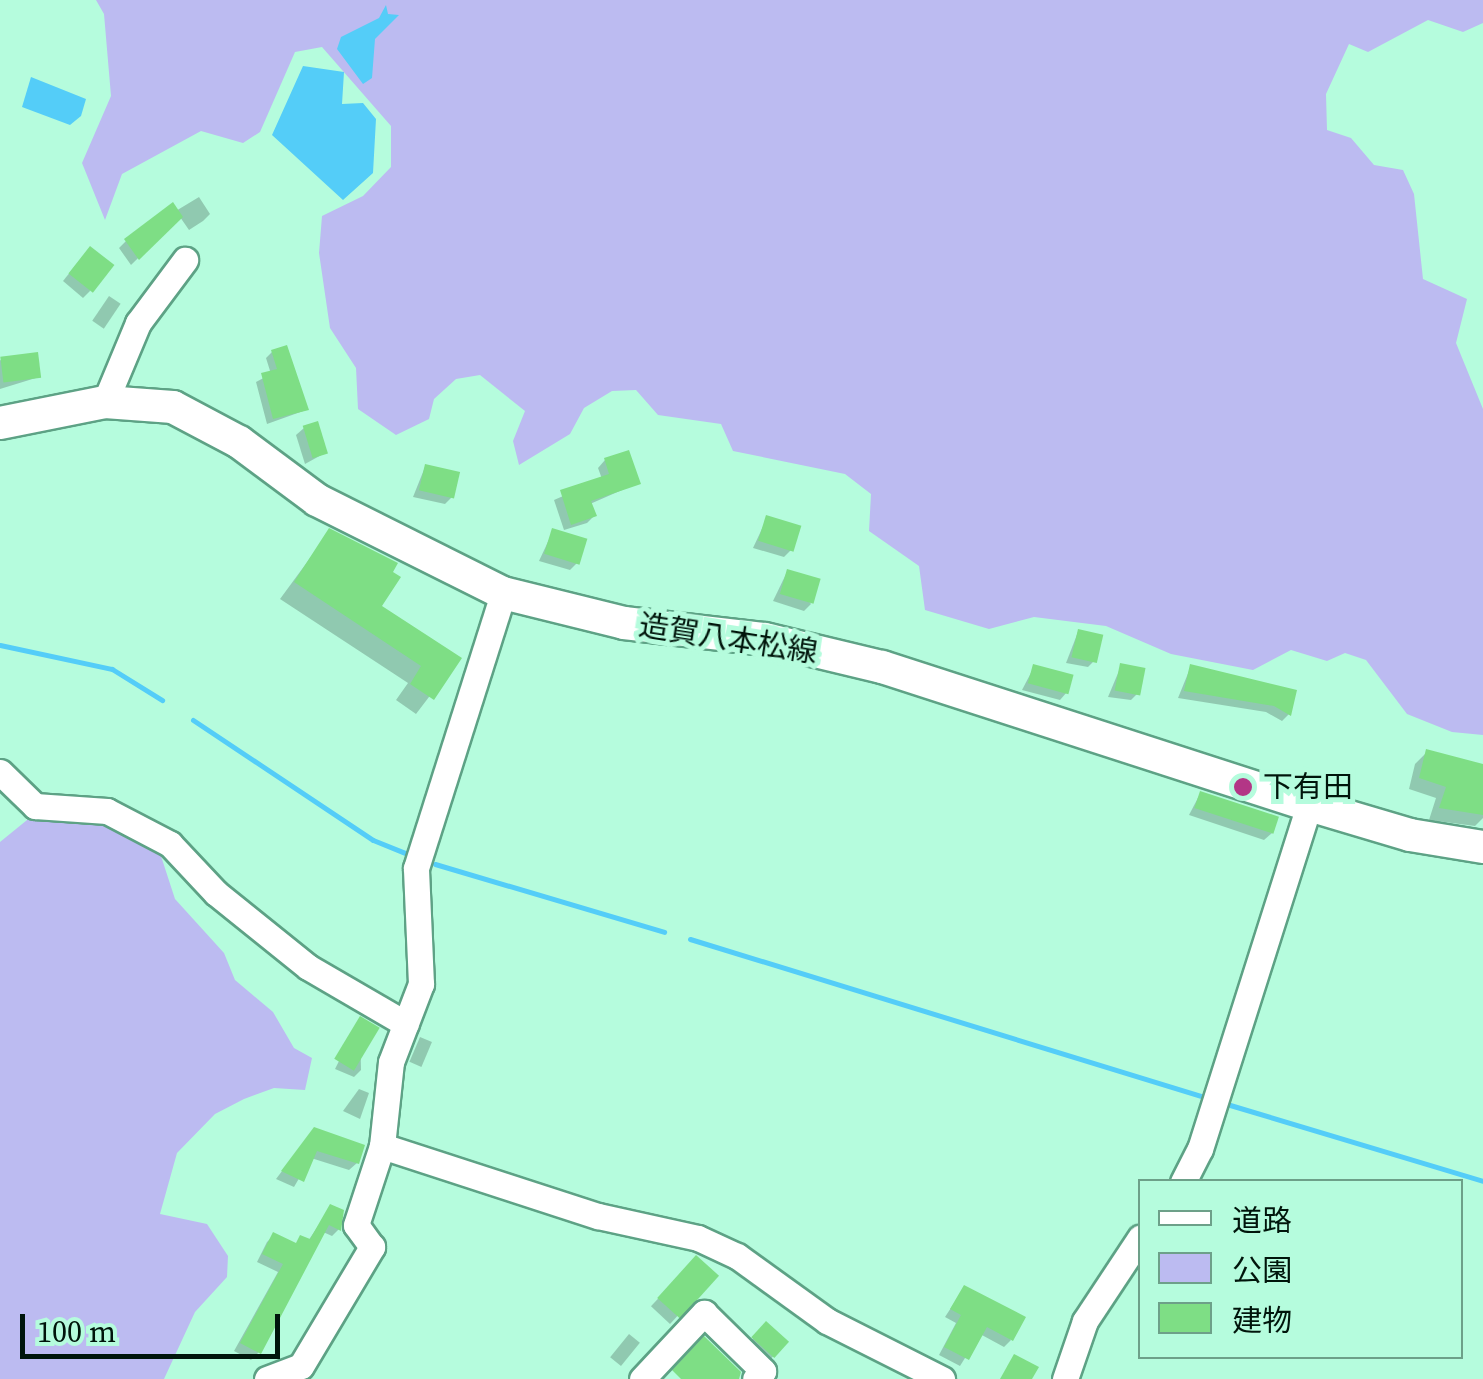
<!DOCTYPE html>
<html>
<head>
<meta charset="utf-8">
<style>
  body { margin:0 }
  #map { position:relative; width:1483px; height:1379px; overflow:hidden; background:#b5fcdd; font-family:"Source Serif 4","Noto Sans JP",serif }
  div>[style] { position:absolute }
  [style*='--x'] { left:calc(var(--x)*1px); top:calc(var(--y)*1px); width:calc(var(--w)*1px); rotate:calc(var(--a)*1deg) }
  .green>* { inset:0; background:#bcbbf1 }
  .water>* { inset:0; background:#54cdf8 }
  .shadow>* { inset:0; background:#0003; transform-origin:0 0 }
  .stream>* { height:5px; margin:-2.5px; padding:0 2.5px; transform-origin:2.5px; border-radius:2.5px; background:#54cdf8 }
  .building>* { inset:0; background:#7ede85; transform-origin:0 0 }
  .roads { filter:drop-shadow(2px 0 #5da285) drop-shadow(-2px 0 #5da285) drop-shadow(0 2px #5da285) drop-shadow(0 -2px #5da285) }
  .minor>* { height:25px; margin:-12.5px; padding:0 12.5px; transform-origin:12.5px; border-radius:12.5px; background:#fff }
  .major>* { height:32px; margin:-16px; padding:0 16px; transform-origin:16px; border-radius:16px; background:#fff }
  .dots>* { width:28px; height:28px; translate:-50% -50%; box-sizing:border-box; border:5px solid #b5fcdd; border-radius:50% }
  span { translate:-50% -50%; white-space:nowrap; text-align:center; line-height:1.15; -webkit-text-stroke:10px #b5fcdd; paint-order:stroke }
  .street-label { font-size:30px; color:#00150b }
  .poi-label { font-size:30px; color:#00150b }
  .left { translate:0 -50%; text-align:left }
  .legend { position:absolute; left:1138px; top:1179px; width:325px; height:180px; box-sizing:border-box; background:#b5fcdd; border:2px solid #6da089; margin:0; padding:12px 18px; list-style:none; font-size:30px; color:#00150b }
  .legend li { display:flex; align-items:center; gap:20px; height:50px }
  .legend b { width:50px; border:2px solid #6da089 }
  .scale { position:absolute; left:20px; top:1314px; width:260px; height:45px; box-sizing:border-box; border:5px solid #00150b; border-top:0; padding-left:12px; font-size:30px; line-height:35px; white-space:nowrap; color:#00150b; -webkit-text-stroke:8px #b5fcdd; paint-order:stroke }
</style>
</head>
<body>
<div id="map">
  <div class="green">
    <div style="clip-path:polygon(96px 0,1483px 0,1483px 23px,1463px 32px,1428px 20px,1368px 52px,1349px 44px,1326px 94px,1327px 130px,1351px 138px,1374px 165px,1403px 170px,1414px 194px,1423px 279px,1467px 299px,1456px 343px,1483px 409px,1483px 735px,1452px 732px,1407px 714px,1366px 660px,1345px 653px,1327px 661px,1291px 650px,1253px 670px,1171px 654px,1106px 626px,1034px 617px,989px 629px,925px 610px,919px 566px,869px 531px,871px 494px,845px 474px,733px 451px,721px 424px,658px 415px,636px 390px,612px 391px,584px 408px,570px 434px,519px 465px,513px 441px,525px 411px,480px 375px,456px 379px,434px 399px,429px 419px,396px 435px,358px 409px,356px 368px,330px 328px,319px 253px,322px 216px,363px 196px,391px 167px,391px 126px,322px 47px,295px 52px,260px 132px,243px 143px,201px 131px,122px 174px,105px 220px,82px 163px,111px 96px,104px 14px)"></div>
    <div style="clip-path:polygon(32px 816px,105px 822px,160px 853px,175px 899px,224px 953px,235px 980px,273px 1012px,294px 1048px,312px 1058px,305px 1090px,274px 1088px,244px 1099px,215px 1114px,177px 1153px,160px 1214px,207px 1224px,228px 1256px,227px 1277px,195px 1312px,164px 1379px,0 1379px,0 842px)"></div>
  </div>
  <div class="water">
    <div style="clip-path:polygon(386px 5px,388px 14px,399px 15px,375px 39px,372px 78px,363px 84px,337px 49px,341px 37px,379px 18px)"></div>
    <div style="clip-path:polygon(303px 66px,344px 72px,342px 104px,363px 103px,376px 119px,373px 173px,343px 200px,272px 135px)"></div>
    <div style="clip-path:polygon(31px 77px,86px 99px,81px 116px,70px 125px,22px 107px)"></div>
  </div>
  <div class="shadow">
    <div style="clip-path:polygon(199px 197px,210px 214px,203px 221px,189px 230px,180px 217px,131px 265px,119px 248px,126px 241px)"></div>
    <div style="clip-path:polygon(83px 256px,90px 291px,83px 298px,63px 281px)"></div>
    <div style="left:109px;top:296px;width:14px;height:30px;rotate:34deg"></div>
    <div style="clip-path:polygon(272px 352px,306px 410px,267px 424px,256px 382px,271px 374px,266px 358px)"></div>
    <div style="clip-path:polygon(0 360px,39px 377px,0 389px)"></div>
    <div style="clip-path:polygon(304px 428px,325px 453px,305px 464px,296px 435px)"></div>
    <div style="clip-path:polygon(605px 460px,638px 483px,590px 504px,594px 516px,587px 523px,564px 530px,554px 500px,602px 479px,598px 468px)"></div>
    <div style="clip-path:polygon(425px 467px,452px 497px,445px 504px,413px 497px)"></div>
    <div style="clip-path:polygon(767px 518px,791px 550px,784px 557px,753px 548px)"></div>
    <div style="clip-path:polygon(330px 531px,379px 607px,458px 659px,416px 714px,396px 700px,408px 683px,280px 599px)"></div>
    <div style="clip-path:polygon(553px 531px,577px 563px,570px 570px,539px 561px)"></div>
    <div style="clip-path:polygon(787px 572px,811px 604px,804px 611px,773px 601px)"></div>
    <div style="clip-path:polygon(1078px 632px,1095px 660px,1088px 667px,1066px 663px)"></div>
    <div style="clip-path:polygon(1121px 666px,1138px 693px,1131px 700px,1108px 697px)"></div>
    <div style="clip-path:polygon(1191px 666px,1294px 692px,1289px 714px,1282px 721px,1266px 712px,1178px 698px)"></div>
    <div style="clip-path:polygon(1034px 667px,1067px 692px,1060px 700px,1022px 690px)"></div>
    <div style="clip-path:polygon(1427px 752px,1483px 766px,1483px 818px,1475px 826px,1429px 820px,1436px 798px,1409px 789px,1415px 764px)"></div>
    <div style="clip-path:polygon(1200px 794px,1272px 833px,1264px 840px,1189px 815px)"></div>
    <div style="clip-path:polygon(360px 1019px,361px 1070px,354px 1077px,335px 1069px)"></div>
    <div style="left:420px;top:1037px;width:13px;height:27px;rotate:23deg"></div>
    <div style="clip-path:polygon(359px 1089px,369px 1093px,360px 1119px,343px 1111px)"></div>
    <div style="clip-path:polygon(307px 1138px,357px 1163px,349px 1170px,311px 1158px,294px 1187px,276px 1179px)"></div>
    <div style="clip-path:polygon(331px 1207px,339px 1229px,332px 1236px,323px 1232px,259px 1352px,251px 1360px,234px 1351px,278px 1272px,257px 1262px,267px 1242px,274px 1235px,294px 1245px,308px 1241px)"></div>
    <div style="left:696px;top:1258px;width:26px;height:66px;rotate:43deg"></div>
    <div style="clip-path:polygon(964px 1288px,1011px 1340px,1004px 1347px,980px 1334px,960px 1366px,939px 1355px,956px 1323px,945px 1317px)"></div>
    <div style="left:766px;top:1324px;width:27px;height:29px;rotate:42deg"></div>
    <div style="left:629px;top:1334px;width:14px;height:30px;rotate:39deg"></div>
  </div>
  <div class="stream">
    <div style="--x:0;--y:645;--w:115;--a:12.1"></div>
    <div style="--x:112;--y:669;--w:59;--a:31.8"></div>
    <div style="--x:193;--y:720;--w:216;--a:33.7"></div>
    <div style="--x:373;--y:840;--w:35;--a:22"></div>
    <div style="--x:435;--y:864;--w:239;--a:16.5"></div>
    <div style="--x:690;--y:939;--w:535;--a:17.08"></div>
    <div style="--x:1230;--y:1105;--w:264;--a:16.7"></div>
  </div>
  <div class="building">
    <div style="clip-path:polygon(173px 202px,183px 217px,139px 260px,124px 239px)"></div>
    <div style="left:90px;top:246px;width:31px;height:35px;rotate:38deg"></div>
    <div style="clip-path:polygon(287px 345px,309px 410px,273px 419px,261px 373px,277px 369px,271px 350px)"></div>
    <div style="left:38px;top:352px;width:26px;height:38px;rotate:83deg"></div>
    <div style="left:318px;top:421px;width:34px;height:16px;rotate:73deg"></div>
    <div style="clip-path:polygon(629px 450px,641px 484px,591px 501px,597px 516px,571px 525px,560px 490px,609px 474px,604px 458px)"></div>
    <div style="left:425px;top:464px;width:36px;height:27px;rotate:13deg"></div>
    <div style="left:766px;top:515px;width:37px;height:27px;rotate:17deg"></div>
    <div style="clip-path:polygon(329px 528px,398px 563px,393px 572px,401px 577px,382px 606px,462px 658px,434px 700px,410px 684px,421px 666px,294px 582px)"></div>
    <div style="left:552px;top:528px;width:37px;height:27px;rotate:17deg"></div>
    <div style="left:787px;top:569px;width:35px;height:26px;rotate:16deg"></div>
    <div style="left:1078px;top:629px;width:26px;height:29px;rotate:13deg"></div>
    <div style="left:1120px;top:663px;width:26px;height:28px;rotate:11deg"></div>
    <div style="left:1033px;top:664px;width:42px;height:20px;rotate:15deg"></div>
    <div style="clip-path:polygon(1190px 664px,1297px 690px,1291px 716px,1274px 706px,1184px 691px)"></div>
    <div style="clip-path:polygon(1426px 749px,1483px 764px,1483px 815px,1439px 808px,1446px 787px,1419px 778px)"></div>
    <div style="left:1200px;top:791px;width:83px;height:18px;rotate:18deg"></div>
    <div style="left:360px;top:1016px;width:23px;height:50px;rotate:31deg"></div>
    <div style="clip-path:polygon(314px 1127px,365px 1145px,359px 1164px,317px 1151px,304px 1182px,281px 1171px)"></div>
    <div style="clip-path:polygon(330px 1204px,344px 1210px,341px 1231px,329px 1225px,261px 1354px,240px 1343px,283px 1264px,262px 1254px,273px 1232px,296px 1243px,300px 1235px,310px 1239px)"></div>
    <div style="left:696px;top:1255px;width:31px;height:58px;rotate:42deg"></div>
    <div style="clip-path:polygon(964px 1285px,1026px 1317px,1013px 1341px,987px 1327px,969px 1360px,944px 1347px,961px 1315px,950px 1309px)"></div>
    <div style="left:766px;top:1321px;width:31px;height:22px;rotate:42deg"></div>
    <div style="clip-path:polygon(704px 1336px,741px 1372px,739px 1379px,681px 1379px,672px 1370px)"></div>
    <div style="clip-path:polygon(1014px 1354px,1039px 1367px,1032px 1379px,1000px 1379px)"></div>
  </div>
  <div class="roads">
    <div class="minor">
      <div style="--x:105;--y:402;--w:86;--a:-67.3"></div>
      <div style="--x:138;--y:323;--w:79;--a:-53.3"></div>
      <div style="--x:0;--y:772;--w:49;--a:44.2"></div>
      <div style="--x:35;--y:806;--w:72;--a:4"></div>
      <div style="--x:107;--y:811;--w:71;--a:27.6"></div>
      <div style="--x:170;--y:844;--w:67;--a:46.8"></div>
      <div style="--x:216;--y:893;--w:118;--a:38.8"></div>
      <div style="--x:308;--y:967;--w:113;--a:30.2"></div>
      <div style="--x:382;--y:1146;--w:227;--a:18"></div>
      <div style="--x:598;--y:1216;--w:102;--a:12.4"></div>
      <div style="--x:698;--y:1238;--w:43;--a:24.8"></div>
      <div style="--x:737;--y:1256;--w:111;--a:35.8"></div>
      <div style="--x:827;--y:1321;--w:129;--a:26.8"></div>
      <div style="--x:1183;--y:1182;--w:37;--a:-63"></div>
      <div style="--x:1200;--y:1149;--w:361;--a:-72.4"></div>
      <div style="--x:267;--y:1379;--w:36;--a:-21"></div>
      <div style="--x:301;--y:1366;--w:139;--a:-59.2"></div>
      <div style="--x:372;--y:1247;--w:27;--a:-126"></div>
      <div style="--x:356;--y:1225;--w:83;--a:-71.8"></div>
      <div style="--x:382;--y:1146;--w:84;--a:-83.9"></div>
      <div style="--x:391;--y:1062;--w:84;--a:-69"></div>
      <div style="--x:421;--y:984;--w:116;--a:-92.5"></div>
      <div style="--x:416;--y:868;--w:288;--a:-72.4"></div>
      <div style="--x:642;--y:1379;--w:91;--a:-46.8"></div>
      <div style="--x:704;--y:1313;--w:83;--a:44.5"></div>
      <div style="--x:763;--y:1371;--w:11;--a:135"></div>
      <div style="--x:1065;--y:1379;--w:61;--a:-71"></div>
      <div style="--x:1085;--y:1321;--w:100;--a:-56.5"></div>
    </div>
    <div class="major">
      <div style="--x:0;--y:423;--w:107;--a:-11.3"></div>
      <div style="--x:105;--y:402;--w:68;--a:4.2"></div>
      <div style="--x:173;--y:407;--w:75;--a:27.9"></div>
      <div style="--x:239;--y:442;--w:97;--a:36.6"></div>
      <div style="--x:317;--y:500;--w:208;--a:26.6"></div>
      <div style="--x:503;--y:593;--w:125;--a:13.9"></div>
      <div style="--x:624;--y:623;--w:142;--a:6.5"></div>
      <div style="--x:765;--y:639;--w:120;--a:13.5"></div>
      <div style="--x:882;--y:667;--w:449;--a:17.9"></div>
      <div style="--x:1309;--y:805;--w:105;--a:16.5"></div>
      <div style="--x:1410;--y:835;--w:74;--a:9.3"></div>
    </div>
  </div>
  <div class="dots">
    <div style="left:1243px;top:787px;background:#b33686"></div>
  </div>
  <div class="street-label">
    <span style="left:728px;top:639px;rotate:9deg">造賀八本松線</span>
  </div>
  <div class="poi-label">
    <span class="left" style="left:1263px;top:787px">下有田</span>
  </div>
  <ul class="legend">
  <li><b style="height:12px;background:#fff"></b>道路</li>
  <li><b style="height:28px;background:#bcbbf1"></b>公園</li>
  <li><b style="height:28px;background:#7ede85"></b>建物</li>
  </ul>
  <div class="scale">100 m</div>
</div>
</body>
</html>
